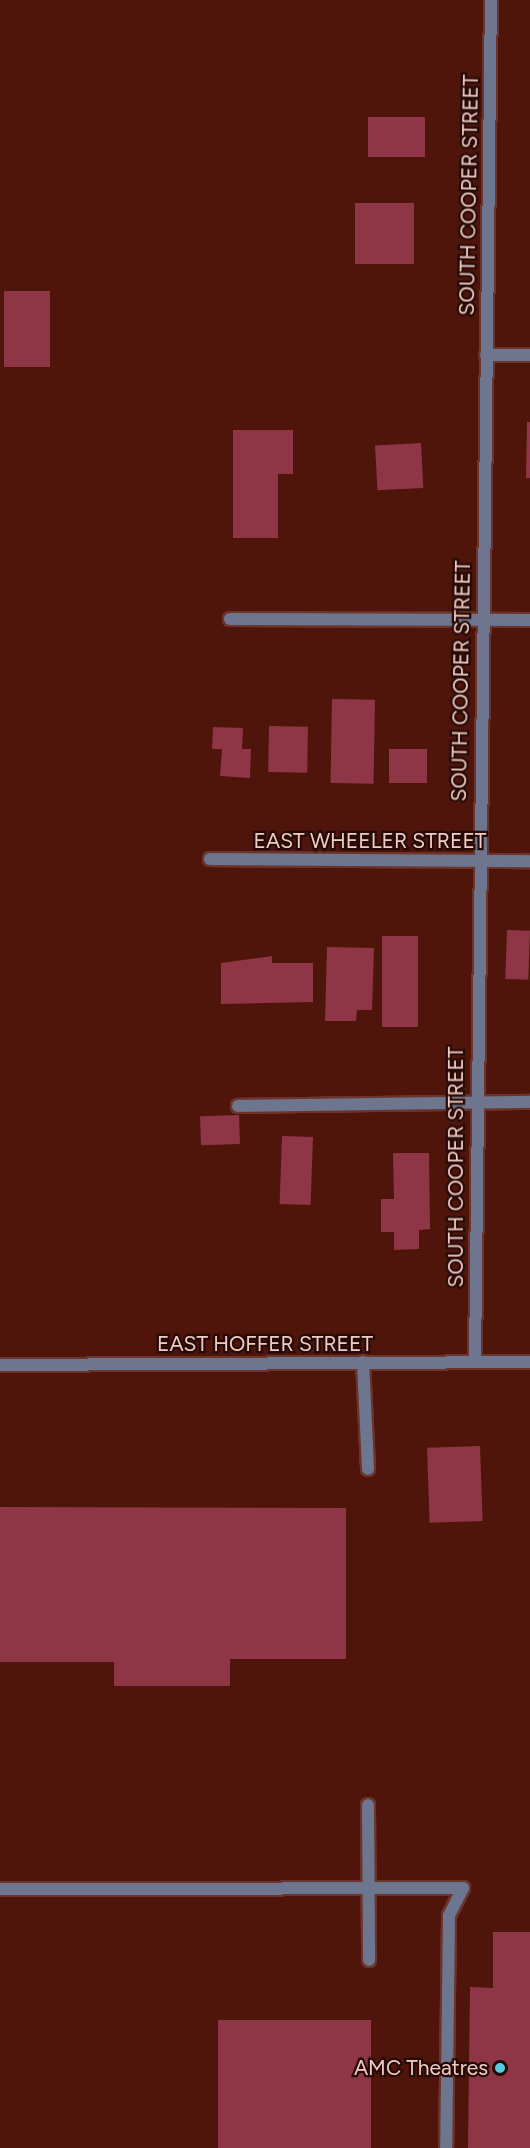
<!DOCTYPE html>
<html>
<head>
<meta charset="utf-8">
<style>
  body { margin:0 }
  #map { position:relative; width:530px; height:2148px; overflow:hidden; background:#4f140a; font-family:Figtree,sans-serif }
  div>[style] { position:absolute }
  [style*='--x'] { left:calc(var(--x)*1px); top:calc(var(--y)*1px); width:calc(var(--w)*1px); rotate:calc(var(--a)*1deg) }
  .building>* { inset:0; background:#8f3646; transform-origin:0 0 }
  .roads { filter:drop-shadow(2px 0 #6c352b) drop-shadow(-2px 0 #6c352b) drop-shadow(0 2px #6c352b) drop-shadow(0 -2px #6c352b) }
  .lane>* { height:12px; margin:-6px; padding:0 6px; transform-origin:6px; border-radius:6px; background:#6e758f }
  .street>* { height:12px; margin:-6px; padding:0 6px; transform-origin:6px; border-radius:6px; background:#6e758f }
  .dots>* { width:16px; height:16px; translate:-50% -50%; box-sizing:border-box; border:3px solid #250b07; border-radius:50% }
  span { translate:-50% -50%; white-space:nowrap; text-align:center; line-height:1.15; -webkit-text-stroke:4.5px #250b07; paint-order:stroke }
  .street-label { font-size:21px; color:#f1cbc2 }
  .poi-label { font-size:21px; color:#f1cbc2 }
  .right { translate:-100% -50%; text-align:right }
</style>
</head>
<body>
<div id="map">
  <div class="building">
    <div style="left:368px;top:117px;width:57px;height:40px"></div>
    <div style="left:414px;top:203px;width:61px;height:59px;rotate:90deg"></div>
    <div style="left:50px;top:291px;width:76px;height:46px;rotate:90deg"></div>
    <div style="clip-path:polygon(527px 422px,530px 422px,530px 478px,526px 478px)"></div>
    <div style="clip-path:polygon(233px 430px,293px 430px,293px 474px,278px 474px,278px 538px,233px 538px)"></div>
    <div style="left:421px;top:443px;width:45px;height:46px;rotate:87deg"></div>
    <div style="left:332px;top:699px;width:43px;height:84px;rotate:1deg"></div>
    <div style="left:269px;top:726px;width:39px;height:46px;rotate:1deg"></div>
    <div style="clip-path:polygon(213px 727px,243px 728px,242px 749px,251px 749px,250px 778px,220px 776px,222px 749px,212px 749px)"></div>
    <div style="left:389px;top:749px;width:38px;height:34px"></div>
    <div style="left:507px;top:930px;width:23px;height:49px;rotate:2deg"></div>
    <div style="left:382px;top:936px;width:36px;height:91px"></div>
    <div style="clip-path:polygon(327px 947px,374px 948px,372px 1010px,357px 1010px,356px 1021px,325px 1021px)"></div>
    <div style="clip-path:polygon(272px 956px,272px 963px,313px 963px,313px 1002px,221px 1004px,221px 963px)"></div>
    <div style="left:239px;top:1115px;width:29px;height:39px;rotate:88deg"></div>
    <div style="left:282px;top:1136px;width:31px;height:68px;rotate:2deg"></div>
    <div style="clip-path:polygon(393px 1153px,429px 1153px,430px 1229px,419px 1230px,419px 1249px,394px 1250px,394px 1232px,381px 1232px,381px 1199px,394px 1199px)"></div>
    <div style="left:480px;top:1446px;width:75px;height:53px;rotate:88deg"></div>
    <div style="clip-path:polygon(0 1507px,346px 1508px,346px 1659px,230px 1659px,230px 1686px,114px 1686px,114px 1662px,0 1662px)"></div>
    <div style="clip-path:polygon(493px 1932px,530px 1932px,530px 2148px,468px 2148px,470px 1987px,493px 1988px)"></div>
    <div style="left:218px;top:2020px;width:153px;height:128px"></div>
  </div>
  <div class="roads">
    <div class="lane">
      <div style="--x:230;--y:619;--w:300;--a:0.2"></div>
      <div style="--x:238;--y:1106;--w:292;--a:-0.8"></div>
      <div style="--x:363;--y:1362;--w:107;--a:87.3"></div>
      <div style="--x:368;--y:1805;--w:155;--a:89.6"></div>
      <div style="--x:0;--y:1889;--w:463;--a:-0.1"></div>
      <div style="--x:463;--y:1888;--w:31;--a:117"></div>
      <div style="--x:449;--y:1916;--w:232;--a:90.7"></div>
    </div>
    <div class="street">
      <div style="--x:486;--y:355;--w:44;--a:0"></div>
      <div style="--x:210;--y:859;--w:320;--a:0.4"></div>
      <div style="--x:475;--y:1362;--w:1362;--a:-89.33"></div>
      <div style="--x:0;--y:1365;--w:530;--a:-0.32"></div>
    </div>
  </div>
  <div class="dots">
    <div style="left:500px;top:2068px;background:#55cae0"></div>
  </div>
  <div class="street-label">
    <span style="left:469px;top:195px;rotate:-89deg">SOUTH COOPER STREET</span>
    <span style="left:461px;top:681px;rotate:-89deg">SOUTH COOPER STREET</span>
    <span style="left:370px;top:841px">EAST WHEELER STREET</span>
    <span style="left:456px;top:1167px;rotate:-90deg">SOUTH COOPER STREET</span>
    <span style="left:265px;top:1344px">EAST HOFFER STREET</span>
  </div>
  <div class="poi-label">
    <span class="right" style="left:488px;top:2068px">AMC Theatres</span>
  </div>
</div>
</body>
</html>
